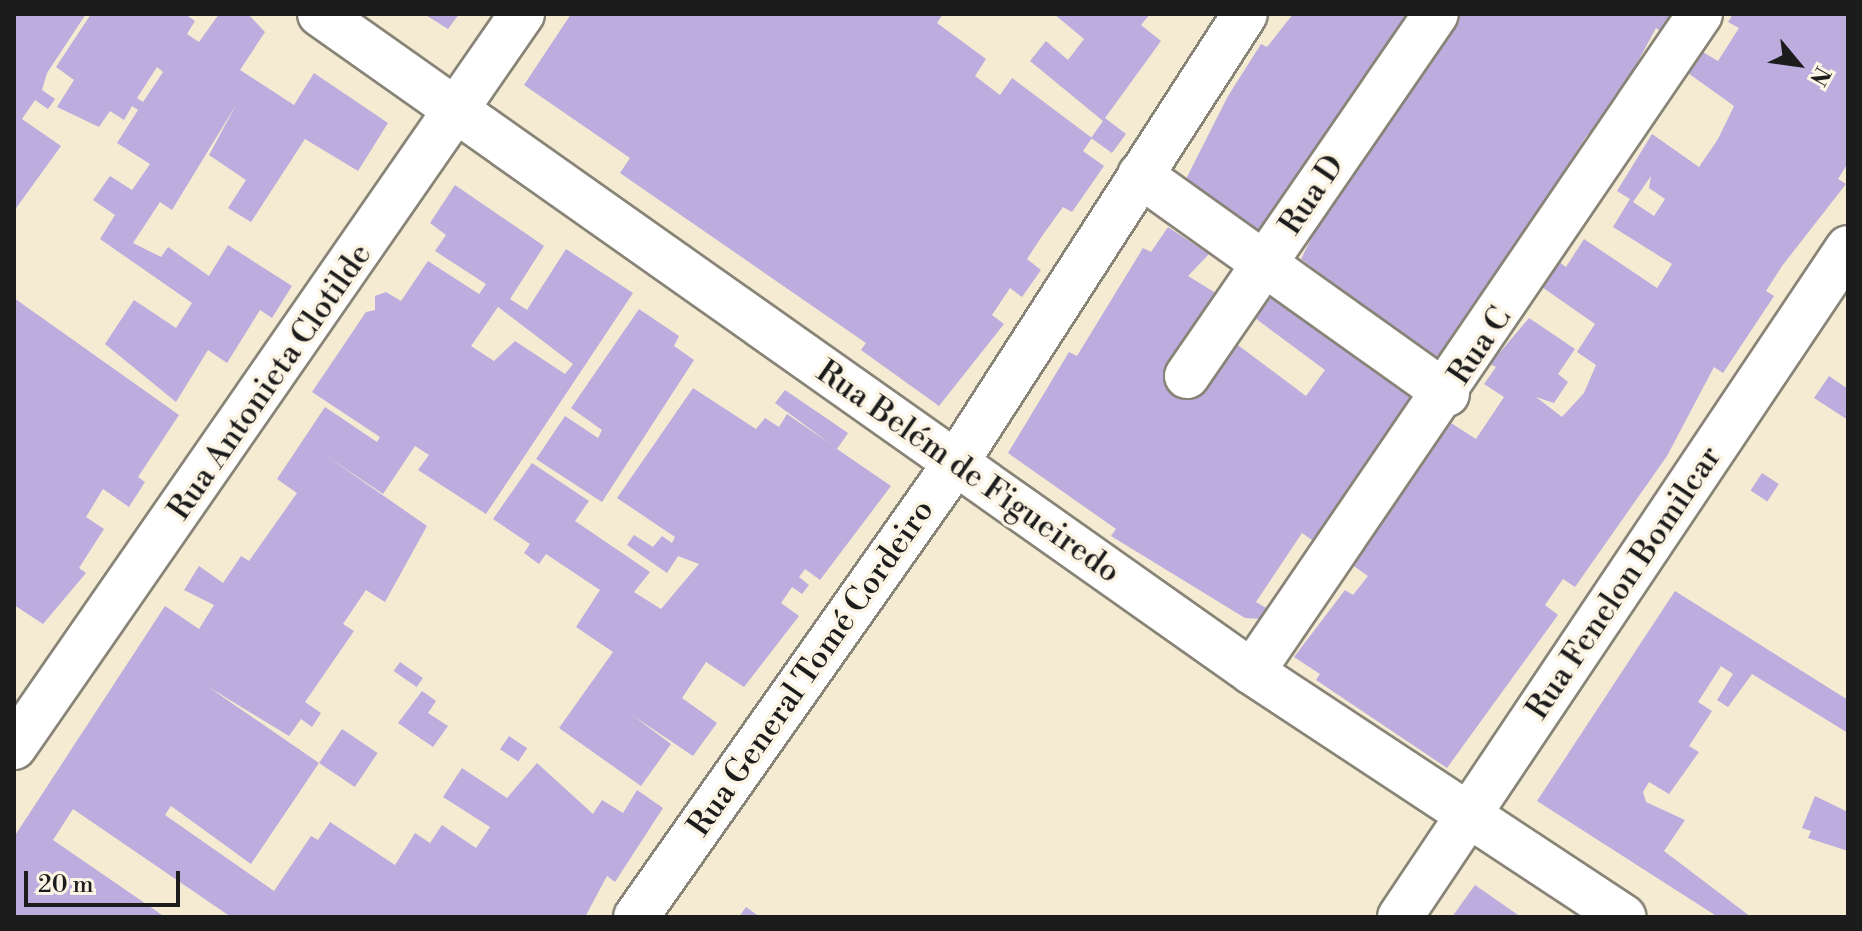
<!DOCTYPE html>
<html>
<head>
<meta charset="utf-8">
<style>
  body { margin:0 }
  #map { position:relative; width:1862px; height:931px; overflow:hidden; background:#f4ebd2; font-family:"Libre Bodoni",serif }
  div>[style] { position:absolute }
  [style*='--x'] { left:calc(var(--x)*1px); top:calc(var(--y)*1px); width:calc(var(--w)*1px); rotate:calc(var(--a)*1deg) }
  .building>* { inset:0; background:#bcadde; transform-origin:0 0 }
  .roads { filter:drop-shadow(2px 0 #888477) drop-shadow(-2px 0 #888477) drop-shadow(0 2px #888477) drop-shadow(0 -2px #888477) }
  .minor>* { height:44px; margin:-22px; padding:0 22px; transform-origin:22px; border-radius:22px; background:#fff }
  span { translate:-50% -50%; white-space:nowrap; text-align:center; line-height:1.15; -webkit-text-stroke:7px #fcf5e5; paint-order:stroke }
  .street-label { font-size:32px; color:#1c1c1c }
  .frame { position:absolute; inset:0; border:16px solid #1c1c1c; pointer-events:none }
  .north { position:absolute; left:1758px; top:24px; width:80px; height:80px; -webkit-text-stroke:6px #fcf5e5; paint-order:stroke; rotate:119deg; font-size:22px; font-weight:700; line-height:32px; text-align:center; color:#1c1c1c }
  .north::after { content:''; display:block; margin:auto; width:28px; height:36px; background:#1c1c1c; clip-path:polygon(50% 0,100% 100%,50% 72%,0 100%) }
  .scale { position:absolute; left:24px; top:871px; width:156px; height:36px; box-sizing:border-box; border:4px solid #1c1c1c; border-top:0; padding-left:10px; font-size:24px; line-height:28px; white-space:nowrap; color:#1c1c1c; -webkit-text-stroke:6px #fcf5e5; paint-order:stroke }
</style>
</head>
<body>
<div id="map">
  <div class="building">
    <div style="clip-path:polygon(14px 14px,86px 14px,47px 73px,42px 90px,55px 99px,48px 109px,35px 100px,22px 119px,61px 146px,14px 211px)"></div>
    <div style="clip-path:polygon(evenodd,91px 14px,185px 14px,195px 21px,187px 34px,199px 42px,219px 14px,248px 14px,265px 32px,240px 70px,294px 105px,314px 73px,388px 123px,358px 171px,305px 139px,251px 222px,228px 208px,246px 180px,209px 155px,236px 105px,172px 210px,160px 202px,133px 243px,161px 257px,168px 247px,209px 276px,228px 245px,292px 286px,272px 318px,260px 310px,227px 363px,208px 350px,176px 402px,105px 344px,134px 300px,176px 328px,192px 303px,100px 239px,115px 215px,93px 200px,110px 176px,132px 190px,150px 164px,117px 143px,138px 110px,132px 106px,124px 120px,110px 111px,99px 127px,57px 107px,74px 80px,56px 67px,91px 14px,157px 67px,163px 72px,143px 102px,137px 98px,157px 67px)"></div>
    <div style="clip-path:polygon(424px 14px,459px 14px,448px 29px)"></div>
    <div style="clip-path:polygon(571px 14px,943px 14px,937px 23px,986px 59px,975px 76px,1000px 95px,1012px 78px,1092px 138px,1083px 151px,1104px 166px,1072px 212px,1063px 207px,1042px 236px,1027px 259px,1041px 270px,1022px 297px,1010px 288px,992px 315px,1004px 324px,939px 406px,861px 350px,866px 343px,620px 173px,630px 158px,524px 85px)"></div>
    <div style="clip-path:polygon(1054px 14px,1150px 14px,1141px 25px,1161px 41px,1105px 118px,1126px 134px,1112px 153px,1091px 138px,1103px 121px,1030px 61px,1046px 41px,1068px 60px,1084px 39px)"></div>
    <div style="clip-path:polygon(1293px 14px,1413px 14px,1391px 55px,1383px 50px,1367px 74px,1375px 80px,1260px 231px,1186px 179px,1228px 96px,1261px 44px,1267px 47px)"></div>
    <div style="clip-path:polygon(1457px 14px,1673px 14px,1662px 32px,1656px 28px,1595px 141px,1587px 135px,1571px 161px,1577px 165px,1439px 362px,1301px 259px,1333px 195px)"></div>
    <div style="clip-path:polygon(evenodd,1733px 14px,1848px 14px,1848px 163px,1838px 179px,1846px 184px,1782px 266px,1766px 291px,1774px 296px,1723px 373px,1714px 367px,1667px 456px,1575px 587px,1563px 579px,1545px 605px,1558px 615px,1447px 768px,1316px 680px,1320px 674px,1294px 657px,1345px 590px,1353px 595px,1368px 576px,1348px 562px,1451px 423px,1476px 439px,1504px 397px,1484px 384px,1496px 367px,1490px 364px,1529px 318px,1575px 349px,1558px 374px,1568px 382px,1554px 403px,1536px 397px,1562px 417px,1584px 393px,1596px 365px,1577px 352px,1595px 324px,1542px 287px,1559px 262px,1566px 267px,1584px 239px,1657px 288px,1672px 264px,1613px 227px,1630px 199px,1617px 191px,1652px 134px,1699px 167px,1718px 139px,1734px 106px,1688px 73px,1701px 51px,1718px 61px,1739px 28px,1728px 22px,1733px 14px,1651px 176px,1649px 188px,1665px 199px,1654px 216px,1633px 202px,1651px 176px)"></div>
    <div style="clip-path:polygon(evenodd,455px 185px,544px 246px,510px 299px,527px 310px,566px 249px,633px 293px,486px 514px,418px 470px,429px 455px,415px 446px,383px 494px,325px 455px,427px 526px,385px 602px,366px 590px,343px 624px,354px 631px,305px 702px,321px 713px,312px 727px,301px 719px,289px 736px,207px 686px,319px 763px,251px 864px,171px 806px,165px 815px,274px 891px,311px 836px,318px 840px,330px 822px,395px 865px,415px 833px,430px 843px,442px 825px,476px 848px,490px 827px,443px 797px,462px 768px,507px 798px,537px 763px,593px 814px,602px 800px,623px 813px,637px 790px,663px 808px,615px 882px,607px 876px,585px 917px,231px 917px,73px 809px,53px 840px,165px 917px,14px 917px,14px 837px,165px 606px,199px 629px,214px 605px,184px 590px,199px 566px,223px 583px,241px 556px,249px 561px,297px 493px,277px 479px,325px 407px,377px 442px,380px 437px,312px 392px,366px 312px,375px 310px,375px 296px,386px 292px,401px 301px,428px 261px,479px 294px,486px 284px,435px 251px,446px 235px,430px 223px,455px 185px,498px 307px,573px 364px,565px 374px,515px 341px,494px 361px,471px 346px,498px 307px)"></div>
    <div style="clip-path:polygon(1168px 227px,1209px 254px,1188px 276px,1224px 298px,1169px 379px,1195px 397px,1217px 368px,1227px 337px,1306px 396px,1325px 370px,1255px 318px,1276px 291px,1414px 399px,1315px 542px,1302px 533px,1256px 602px,1268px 609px,1261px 619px,1245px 618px,1111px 536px,1116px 529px,1008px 453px,1069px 352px,1077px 356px,1143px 248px,1151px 252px)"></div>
    <div style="clip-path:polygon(14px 298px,179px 415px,138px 477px,145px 482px,129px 507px,103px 489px,86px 517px,104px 529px,79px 568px,86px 573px,43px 624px,14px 605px)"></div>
    <div style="clip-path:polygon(639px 309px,679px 336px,674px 346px,694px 360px,602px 502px,536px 459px,565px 416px,598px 438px,602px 430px,571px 408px)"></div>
    <div style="clip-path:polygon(1829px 376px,1848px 389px,1848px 420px,1814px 398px)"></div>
    <div style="clip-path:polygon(693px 388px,756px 429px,765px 418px,779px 427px,787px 414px,832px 445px,775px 403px,785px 390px,848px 433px,837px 449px,891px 486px,820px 580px,805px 569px,799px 577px,809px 585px,802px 594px,792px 587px,781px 603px,799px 616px,744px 687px,706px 662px,682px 698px,717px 723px,693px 756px,632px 715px,671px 744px,641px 786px,559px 728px,613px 652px,576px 627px,600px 590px,546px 554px,539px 564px,524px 553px,530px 544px,493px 519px,532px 463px,589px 501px,575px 521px,650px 572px,634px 592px,661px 609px,699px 564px,678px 556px,667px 573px,627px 545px,634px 535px,653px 547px,662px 536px,672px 543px,675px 537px,617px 498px)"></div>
    <div style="left:1762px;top:473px;width:20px;height:21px;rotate:33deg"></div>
    <div style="clip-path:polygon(1675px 591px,1848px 700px,1848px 733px,1752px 674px,1728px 707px,1717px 700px,1733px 674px,1721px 666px,1698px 702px,1712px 711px,1689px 746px,1699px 752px,1669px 794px,1649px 782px,1643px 792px,1646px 802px,1685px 820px,1664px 851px,1751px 917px,1718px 917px,1537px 801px)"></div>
    <div style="left:400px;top:662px;width:28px;height:11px;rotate:35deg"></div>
    <div style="clip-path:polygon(422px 691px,436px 701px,428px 713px,448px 726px,433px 747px,398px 723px)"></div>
    <div style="left:342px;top:729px;width:43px;height:41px;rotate:34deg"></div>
    <div style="left:509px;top:736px;width:22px;height:16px;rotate:34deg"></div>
    <div style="clip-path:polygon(1815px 796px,1848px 812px,1848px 851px,1808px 838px,1811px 831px,1802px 828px)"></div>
    <div style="clip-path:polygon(1475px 885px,1521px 917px,1452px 917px)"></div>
    <div style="clip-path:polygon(746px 907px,760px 917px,739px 917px)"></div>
  </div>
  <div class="roads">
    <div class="minor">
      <div style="--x:320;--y:14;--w:1141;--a:35.22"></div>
      <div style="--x:1252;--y:672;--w:445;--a:33.4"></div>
      <div style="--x:1140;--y:175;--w:377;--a:35.5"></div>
      <div style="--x:1187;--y:376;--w:439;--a:-55.5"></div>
      <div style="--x:1252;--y:672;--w:796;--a:-55.75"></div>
      <div style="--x:14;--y:747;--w:892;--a:-55.28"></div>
      <div style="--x:636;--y:917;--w:554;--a:-54.85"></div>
      <div style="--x:955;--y:464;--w:535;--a:-57.2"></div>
      <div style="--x:1400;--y:917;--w:805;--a:-56.19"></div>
    </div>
  </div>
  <div class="street-label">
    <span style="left:1312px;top:195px;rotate:-56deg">Rua D</span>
    <span style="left:1480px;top:346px;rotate:-56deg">Rua C</span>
    <span style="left:270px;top:382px;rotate:-55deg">Rua Antonieta Clotilde</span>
    <span style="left:968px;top:472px;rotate:35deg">Rua Belém de Figueiredo</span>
    <span style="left:1624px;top:583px;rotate:-56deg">Rua Fenelon Bomilcar</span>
    <span style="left:811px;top:668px;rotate:-55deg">Rua General Tomé Cordeiro</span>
  </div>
  <div class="frame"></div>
  <div class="north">N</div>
  <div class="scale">20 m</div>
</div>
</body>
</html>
